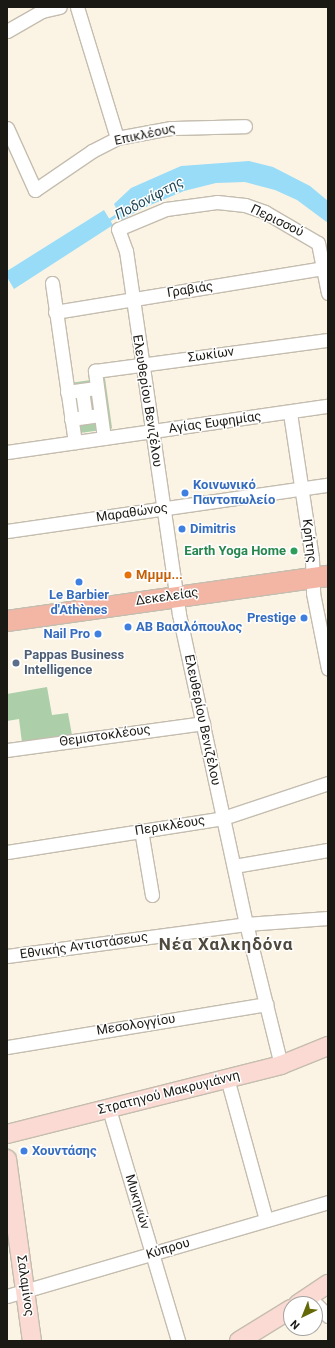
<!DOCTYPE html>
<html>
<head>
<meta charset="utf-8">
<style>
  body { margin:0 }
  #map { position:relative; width:335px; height:1348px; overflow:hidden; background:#fbf4e5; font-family:Roboto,sans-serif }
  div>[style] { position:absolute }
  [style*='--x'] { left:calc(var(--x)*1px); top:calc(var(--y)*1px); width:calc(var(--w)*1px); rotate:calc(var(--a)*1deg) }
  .green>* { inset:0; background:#accfa9; transform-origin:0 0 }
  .water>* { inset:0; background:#98dcf8 }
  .stream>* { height:3px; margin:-1.5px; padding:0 1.5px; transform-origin:1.5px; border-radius:1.5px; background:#98dcf8 }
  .roads { filter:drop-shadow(1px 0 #c4bdaf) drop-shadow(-1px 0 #c4bdaf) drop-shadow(0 1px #c4bdaf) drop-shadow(0 -1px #c4bdaf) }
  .street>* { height:13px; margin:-6.5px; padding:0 6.5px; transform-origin:6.5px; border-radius:6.5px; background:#fff }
  .secondary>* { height:18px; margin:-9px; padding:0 9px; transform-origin:9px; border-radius:9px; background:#fadad2 }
  .primary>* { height:20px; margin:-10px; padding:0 10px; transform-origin:10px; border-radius:10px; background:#f4b6a4 }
  .dots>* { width:11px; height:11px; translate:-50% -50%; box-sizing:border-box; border:2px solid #fff; border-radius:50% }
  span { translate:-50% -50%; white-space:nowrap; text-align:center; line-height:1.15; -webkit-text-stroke:3px #fff; paint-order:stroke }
  .street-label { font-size:13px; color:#1b1914 }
  .shop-label { font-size:13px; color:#366cbe; font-weight:700 }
  .left { translate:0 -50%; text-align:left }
  .right { translate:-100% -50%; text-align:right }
  .leisure-label { font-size:13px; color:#27864d; font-weight:700 }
  .food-label { font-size:13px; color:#c56008; font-weight:700 }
  .service-label { font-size:13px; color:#4e5e75; font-weight:700 }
  .water-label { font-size:14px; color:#204756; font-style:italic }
  .district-label { font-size:17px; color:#504a3e; font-weight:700; letter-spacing:1px }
  .frame { position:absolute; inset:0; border:8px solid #1b1914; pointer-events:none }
  .north { position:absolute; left:283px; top:1296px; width:40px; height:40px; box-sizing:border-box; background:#fff; border:1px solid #a4a3a1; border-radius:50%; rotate:223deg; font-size:11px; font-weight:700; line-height:16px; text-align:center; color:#1b1914 }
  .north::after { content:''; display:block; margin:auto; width:14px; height:18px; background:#646807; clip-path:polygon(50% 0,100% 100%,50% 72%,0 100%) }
</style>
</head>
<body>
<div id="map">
  <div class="green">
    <div style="left:105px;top:378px;width:51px;height:34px;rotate:82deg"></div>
    <div style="clip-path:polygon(47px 687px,52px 715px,68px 713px,72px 735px,22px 743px,19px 719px,7px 721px,7px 694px)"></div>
  </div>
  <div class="water">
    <div style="clip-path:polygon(249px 161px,273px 167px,310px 186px,328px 201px,328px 223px,297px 200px,275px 190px,245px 182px,216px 183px,184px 191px,141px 209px,122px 220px,114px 204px,131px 188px,181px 166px)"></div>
    <div style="clip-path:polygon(104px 210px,113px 225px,14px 289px,7px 277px,7px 271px)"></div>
  </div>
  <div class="stream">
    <div style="--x:107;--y:221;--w:17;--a:-33"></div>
  </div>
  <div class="roads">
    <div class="street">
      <div style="--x:77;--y:7;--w:137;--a:73"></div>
      <div style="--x:7;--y:31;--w:40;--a:-29.7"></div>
      <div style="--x:42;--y:11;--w:18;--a:-13"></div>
      <div style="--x:7;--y:128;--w:68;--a:65.7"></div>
      <div style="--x:35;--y:190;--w:69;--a:-34.4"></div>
      <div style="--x:92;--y:151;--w:28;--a:-27"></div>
      <div style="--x:117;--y:138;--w:55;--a:-10.5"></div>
      <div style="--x:171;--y:128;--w:74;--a:-1.5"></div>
      <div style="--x:52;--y:283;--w:161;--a:81.8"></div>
      <div style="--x:55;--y:312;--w:273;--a:-9.3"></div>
      <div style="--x:82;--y:390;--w:27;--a:82"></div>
      <div style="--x:67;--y:392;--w:29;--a:-8"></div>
      <div style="--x:290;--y:413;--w:148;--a:81.4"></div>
      <div style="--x:312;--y:559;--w:34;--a:88"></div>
      <div style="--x:313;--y:593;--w:77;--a:78.8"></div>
      <div style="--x:71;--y:419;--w:29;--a:-8"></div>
      <div style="--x:104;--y:438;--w:68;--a:-97.7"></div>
      <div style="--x:95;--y:371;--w:235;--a:-7.6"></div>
      <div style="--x:7;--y:452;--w:324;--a:-8.2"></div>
      <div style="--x:7;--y:531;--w:324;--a:-8.2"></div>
      <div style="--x:7;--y:750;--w:198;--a:-7.8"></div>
      <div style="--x:141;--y:830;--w:66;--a:80.4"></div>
      <div style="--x:7;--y:852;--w:219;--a:-8.9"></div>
      <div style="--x:223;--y:818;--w:111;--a:-18.4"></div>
      <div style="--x:234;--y:866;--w:95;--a:-9.7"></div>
      <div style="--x:7;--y:956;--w:241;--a:-7.6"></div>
      <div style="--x:246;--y:924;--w:82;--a:-4.2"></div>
      <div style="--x:7;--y:1047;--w:263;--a:-9.4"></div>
      <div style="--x:281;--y:1065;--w:145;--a:-103.9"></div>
      <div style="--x:246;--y:924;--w:317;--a:-102.2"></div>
      <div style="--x:179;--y:614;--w:367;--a:-98.3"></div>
      <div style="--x:126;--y:251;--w:23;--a:-110"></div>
      <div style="--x:118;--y:229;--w:52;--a:-22.6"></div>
      <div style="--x:166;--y:209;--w:51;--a:-7.8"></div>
      <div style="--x:217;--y:202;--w:28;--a:6"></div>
      <div style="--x:245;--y:205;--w:21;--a:19"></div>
      <div style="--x:265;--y:212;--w:61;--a:30.3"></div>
      <div style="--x:318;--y:243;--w:51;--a:78.7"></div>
      <div style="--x:227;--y:1078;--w:147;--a:74.6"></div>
      <div style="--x:109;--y:1109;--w:242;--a:73.4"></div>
      <div style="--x:7;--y:1296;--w:334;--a:-16.3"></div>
      <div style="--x:309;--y:1297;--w:27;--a:45"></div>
    </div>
    <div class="secondary">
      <div style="--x:7;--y:1134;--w:283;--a:-14.1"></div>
      <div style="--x:281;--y:1065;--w:51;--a:-22"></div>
      <div style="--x:7;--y:1159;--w:184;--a:82.2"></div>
      <div style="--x:298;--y:1304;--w:36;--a:-34"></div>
      <div style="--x:239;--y:1341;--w:61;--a:-31.6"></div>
    </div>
    <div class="primary">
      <div style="--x:7;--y:621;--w:324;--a:-8"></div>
    </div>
  </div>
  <div class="dots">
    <div style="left:185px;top:493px;background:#3f7fe0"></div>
    <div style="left:182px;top:529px;background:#3f7fe0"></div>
    <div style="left:294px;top:551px;background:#2e9e5b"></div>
    <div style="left:128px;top:575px;background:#e8710a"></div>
    <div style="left:79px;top:582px;background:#3f7fe0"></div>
    <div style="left:304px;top:618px;background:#3f7fe0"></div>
    <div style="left:128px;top:627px;background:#3f7fe0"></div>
    <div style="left:98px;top:634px;background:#3f7fe0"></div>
    <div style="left:16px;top:663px;background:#5c6f8a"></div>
    <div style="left:24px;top:1151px;background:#3f7fe0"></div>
  </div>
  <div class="street-label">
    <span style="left:145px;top:135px;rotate:-12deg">Επικλέους</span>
    <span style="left:277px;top:221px;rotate:26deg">Περισσού</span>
    <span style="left:190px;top:290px;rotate:-9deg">Γραβιάς</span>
    <span style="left:211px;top:355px;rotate:-8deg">Σωκίων</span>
    <span style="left:147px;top:401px;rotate:81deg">Ελευθερίου Βενιζέλου</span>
    <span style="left:215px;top:423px;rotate:-8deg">Αγίας Ευφημίας</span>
    <span style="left:132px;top:513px;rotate:-8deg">Μαραθώνος</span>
    <span style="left:309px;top:541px;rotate:83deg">Κρήτης</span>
    <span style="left:167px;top:597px;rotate:-8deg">Δεκελείας</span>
    <span style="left:202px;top:720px;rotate:78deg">Ελευθερίου Βενιζέλου</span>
    <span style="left:105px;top:736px;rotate:-8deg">Θεμιστοκλέους</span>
    <span style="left:170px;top:826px;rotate:-9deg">Περικλέους</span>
    <span style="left:84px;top:946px;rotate:-8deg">Εθνικής Αντιστάσεως</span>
    <span style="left:136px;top:1025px;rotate:-9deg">Μεσολογγίου</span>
    <span style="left:169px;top:1093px;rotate:-14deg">Στρατηγού Μακρυγιάννη</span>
    <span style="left:137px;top:1202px;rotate:73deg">Μυκηνών</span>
    <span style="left:168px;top:1249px;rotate:-17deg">Κύπρου</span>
    <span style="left:25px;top:1286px;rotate:82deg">Σαλαμίνος</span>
  </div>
  <div class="shop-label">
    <span class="left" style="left:193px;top:493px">Κοινωνικό<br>Παντοπωλείο</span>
    <span class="left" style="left:190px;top:529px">Dimitris</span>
    <span style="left:79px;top:603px">Le Barbier<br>d'Athènes</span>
    <span class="right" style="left:296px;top:618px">Prestige</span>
    <span class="left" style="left:136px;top:627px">ΑΒ Βασιλόπουλος</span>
    <span class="right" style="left:90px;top:634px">Nail Pro</span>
    <span class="left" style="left:32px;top:1151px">Χουντάσης</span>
  </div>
  <div class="leisure-label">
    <span class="right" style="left:286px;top:551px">Earth Yoga Home</span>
  </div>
  <div class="food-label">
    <span class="left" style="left:136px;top:575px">Μμμμ...</span>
  </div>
  <div class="service-label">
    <span class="left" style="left:24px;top:663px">Pappas Business<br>Intelligence</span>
  </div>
  <div class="water-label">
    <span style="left:149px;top:198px;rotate:-28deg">Ποδονίφτης</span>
  </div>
  <div class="district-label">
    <span style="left:226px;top:945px">Νέα Χαλκηδόνα</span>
  </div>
  <div class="frame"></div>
  <div class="north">N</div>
</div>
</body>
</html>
